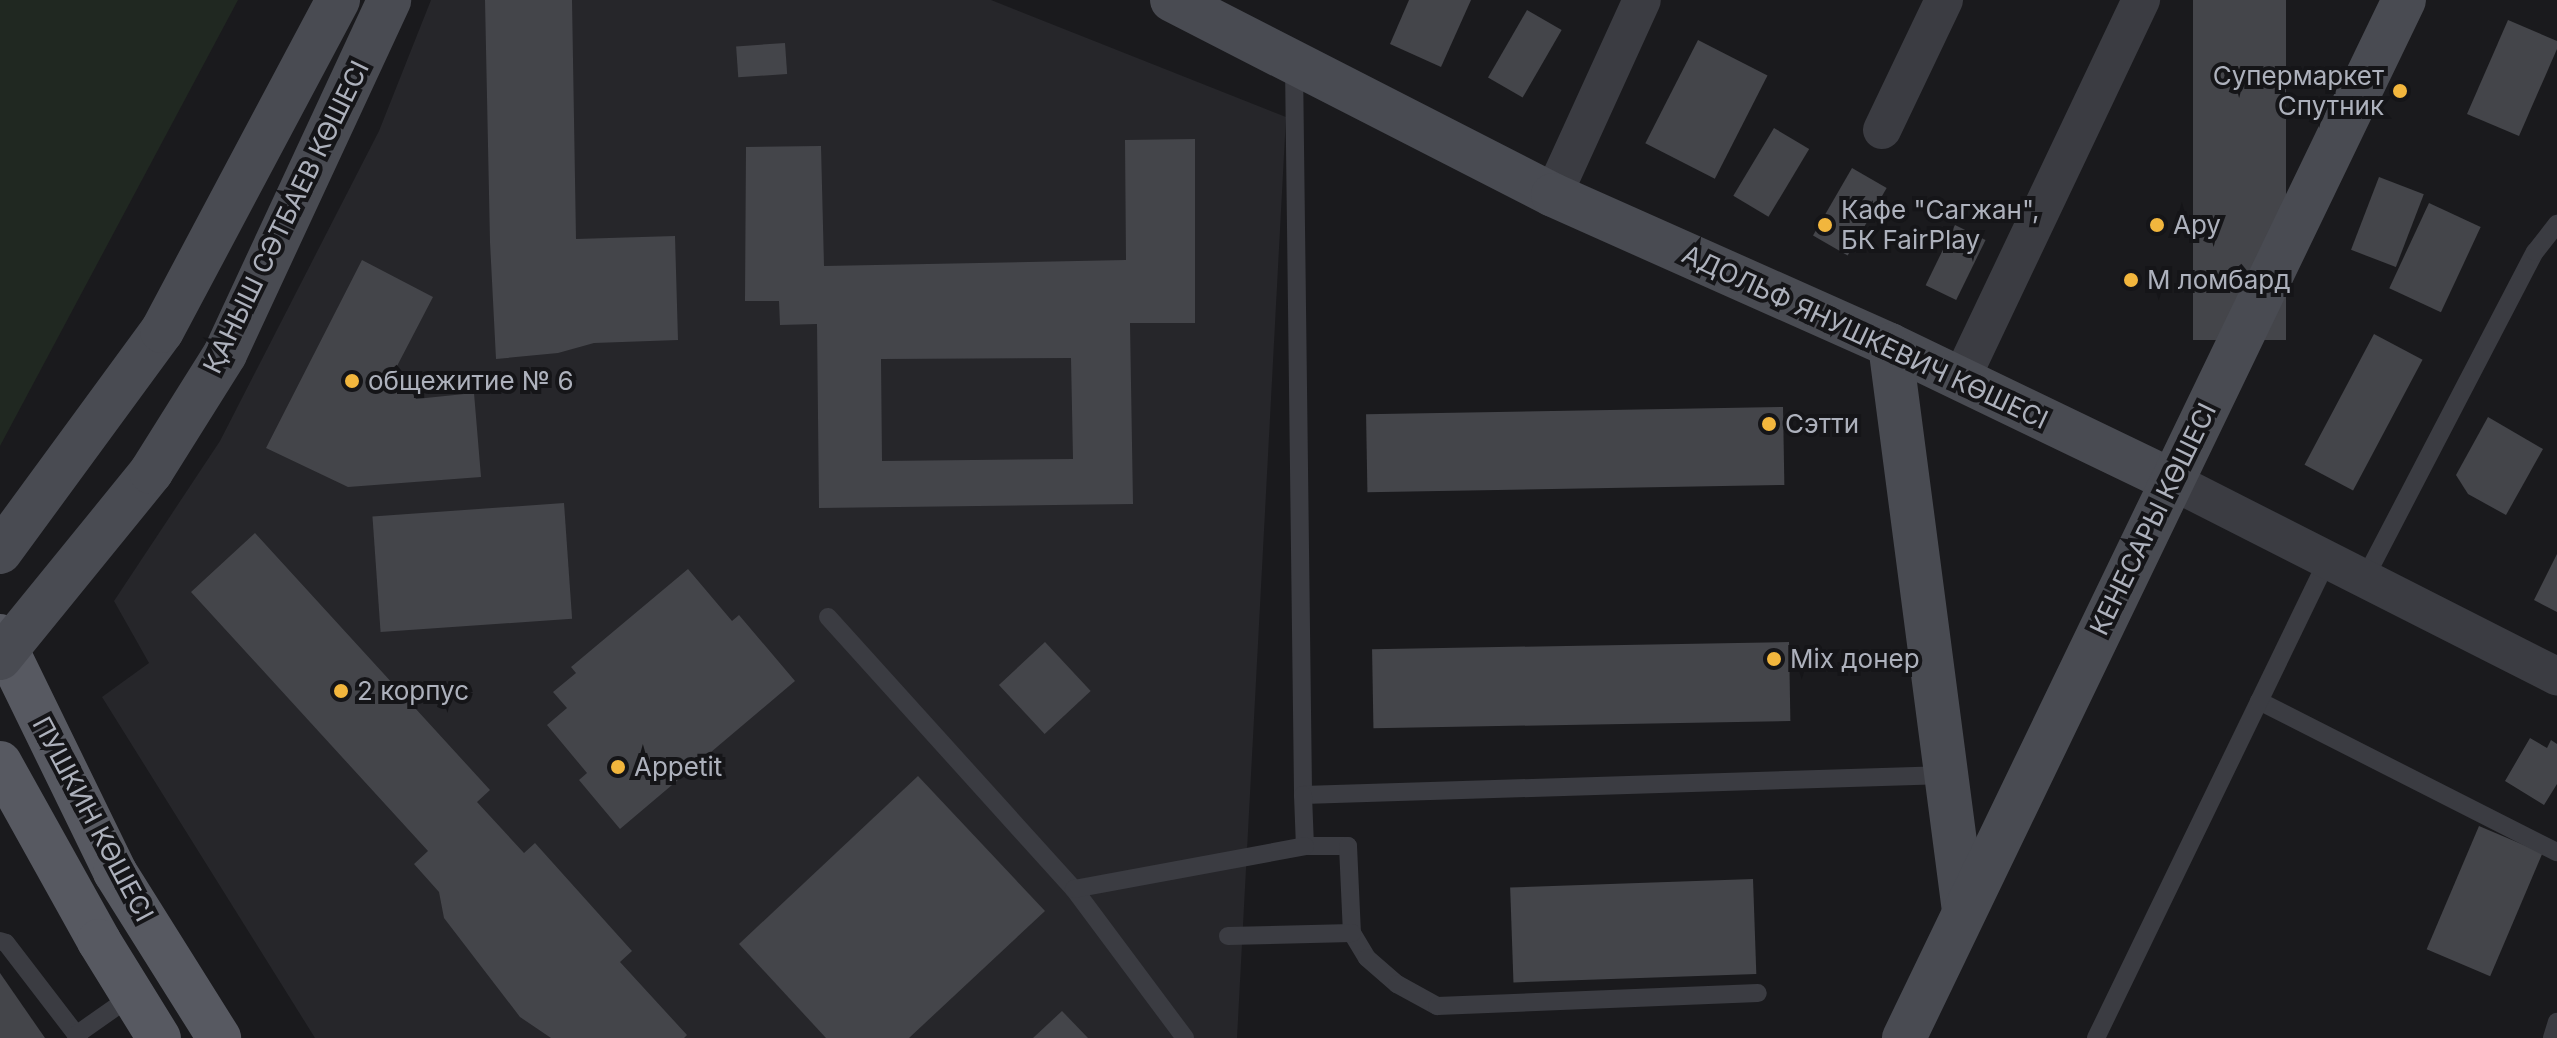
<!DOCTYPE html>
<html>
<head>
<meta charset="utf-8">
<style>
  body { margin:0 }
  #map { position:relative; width:2557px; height:1038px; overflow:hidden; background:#1a1a1d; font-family:Inter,sans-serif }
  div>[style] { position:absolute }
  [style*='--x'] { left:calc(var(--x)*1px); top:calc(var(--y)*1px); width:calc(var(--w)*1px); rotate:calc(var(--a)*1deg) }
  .built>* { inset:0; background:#26262a }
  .green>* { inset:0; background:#202821 }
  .building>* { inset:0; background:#44454a; transform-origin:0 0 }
  .lane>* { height:18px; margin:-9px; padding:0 9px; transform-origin:9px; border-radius:9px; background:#3b3c42 }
  .street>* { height:38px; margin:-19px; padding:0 19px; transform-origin:19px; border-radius:19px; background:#3b3c42 }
  .secondary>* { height:44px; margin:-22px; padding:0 22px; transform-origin:22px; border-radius:22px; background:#494b52 }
  .primary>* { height:44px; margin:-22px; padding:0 22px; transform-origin:22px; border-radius:22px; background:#575961 }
  .secondary-bridge>* { height:44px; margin:-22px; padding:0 22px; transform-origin:22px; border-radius:22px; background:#494b52 }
  .dots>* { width:22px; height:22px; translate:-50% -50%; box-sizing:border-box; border:4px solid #151518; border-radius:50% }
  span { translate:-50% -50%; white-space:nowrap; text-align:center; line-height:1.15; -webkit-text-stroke:8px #151518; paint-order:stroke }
  .poi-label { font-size:26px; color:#adb1bc }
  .right { translate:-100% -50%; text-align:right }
  .left { translate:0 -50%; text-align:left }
  .street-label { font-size:26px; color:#adb1bc }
</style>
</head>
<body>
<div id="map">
  <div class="built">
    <div style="clip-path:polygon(431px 0,991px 0,1286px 117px,1237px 1038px,315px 1038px,102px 697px,149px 663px,114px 601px,220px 441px,379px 131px)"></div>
  </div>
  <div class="green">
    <div style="clip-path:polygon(0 0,238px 0,0 446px)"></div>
  </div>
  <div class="building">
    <div style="clip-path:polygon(485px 0,572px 0,576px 239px,675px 236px,678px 340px,594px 343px,558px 353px,496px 359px,490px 242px)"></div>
    <div style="clip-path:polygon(1409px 0,1471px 0,1441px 67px,1390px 44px)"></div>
    <div style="left:2193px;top:0;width:93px;height:340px"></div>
    <div style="left:1527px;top:10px;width:40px;height:78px;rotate:30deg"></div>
    <div style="clip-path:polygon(2508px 20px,2557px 41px,2557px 49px,2519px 136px,2467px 114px)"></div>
    <div style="left:1698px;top:40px;width:78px;height:116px;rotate:27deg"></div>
    <div style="left:785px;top:43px;width:31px;height:49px;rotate:86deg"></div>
    <div style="left:1774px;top:128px;width:41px;height:79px;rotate:31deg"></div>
    <div style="clip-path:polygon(evenodd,1195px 139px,1195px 323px,1130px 323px,1133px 504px,819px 508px,817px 324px,780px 325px,779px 301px,745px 301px,746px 147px,821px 146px,824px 266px,1126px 260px,1125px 140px,1195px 139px,1071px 358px,1073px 459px,882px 461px,881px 359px,1071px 358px)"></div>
    <div style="left:1852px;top:168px;width:40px;height:78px;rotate:30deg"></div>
    <div style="left:2379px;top:177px;width:48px;height:78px;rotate:21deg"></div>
    <div style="left:2429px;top:203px;width:57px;height:94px;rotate:25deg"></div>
    <div style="left:1955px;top:225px;width:34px;height:67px;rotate:26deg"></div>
    <div style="clip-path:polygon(362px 260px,433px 297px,396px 368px,416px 399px,474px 393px,481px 477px,348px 487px,266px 448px)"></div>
    <div style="left:2374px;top:334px;width:55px;height:148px;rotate:28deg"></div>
    <div style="left:1783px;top:407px;width:78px;height:417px;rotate:89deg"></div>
    <div style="clip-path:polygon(2488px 417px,2543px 449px,2506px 515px,2468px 494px,2456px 475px)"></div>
    <div style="left:564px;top:503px;width:116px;height:192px;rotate:86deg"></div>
    <div style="clip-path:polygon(255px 533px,490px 790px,477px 802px,524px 853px,535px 843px,632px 951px,620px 962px,687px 1035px,684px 1038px,551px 1038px,520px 1017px,444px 918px,439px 892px,414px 864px,428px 851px,191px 592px)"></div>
    <div style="clip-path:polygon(2557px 554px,2557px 612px,2534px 600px)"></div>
    <div style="clip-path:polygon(688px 569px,732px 621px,739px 615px,795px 681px,620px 829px,579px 780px,587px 773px,547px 725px,567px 708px,553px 692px,576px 673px,571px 667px)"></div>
    <div style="left:1045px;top:642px;width:67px;height:63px;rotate:47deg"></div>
    <div style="left:1789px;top:642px;width:79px;height:417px;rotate:89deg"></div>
    <div style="clip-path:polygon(2530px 738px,2547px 748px,2551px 740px,2557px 744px,2557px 784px,2544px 805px,2505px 781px)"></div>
    <div style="clip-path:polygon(918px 776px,1045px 911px,909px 1038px,826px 1038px,739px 944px)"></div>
    <div style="left:2479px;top:826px;width:69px;height:134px;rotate:23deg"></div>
    <div style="left:1753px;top:879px;width:95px;height:243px;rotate:88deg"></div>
    <div style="clip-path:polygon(0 973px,45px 1038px,0 1038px)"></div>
    <div style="clip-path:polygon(1062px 1011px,1088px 1038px,1033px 1038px)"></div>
  </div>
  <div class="lane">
    <div style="--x:1294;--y:65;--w:730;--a:89.29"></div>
    <div style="--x:1303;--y:795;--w:644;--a:-1.78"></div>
    <div style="--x:2365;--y:578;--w:368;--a:-62.5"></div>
    <div style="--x:2535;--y:252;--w:36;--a:-52"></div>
    <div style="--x:828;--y:617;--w:367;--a:47.9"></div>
    <div style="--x:2259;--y:701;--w:334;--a:26.9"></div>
    <div style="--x:1303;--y:795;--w:51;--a:87.8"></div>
    <div style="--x:1305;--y:846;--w:43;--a:0"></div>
    <div style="--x:1348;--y:846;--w:87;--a:87.4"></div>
    <div style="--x:1352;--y:933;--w:29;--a:59"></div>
    <div style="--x:1367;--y:958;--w:40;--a:41"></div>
    <div style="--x:1397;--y:984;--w:46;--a:28.8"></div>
    <div style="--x:1437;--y:1006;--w:321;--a:-2.3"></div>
    <div style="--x:1228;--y:936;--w:124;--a:-1.4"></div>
    <div style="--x:0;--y:941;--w:6;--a:18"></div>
    <div style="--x:6;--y:943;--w:120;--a:52.5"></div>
    <div style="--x:76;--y:1035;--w:70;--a:-35.1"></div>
    <div style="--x:1185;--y:1038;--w:186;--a:-126.7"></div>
    <div style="--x:1074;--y:889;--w:235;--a:-10.5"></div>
    <div style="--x:2096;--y:1038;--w:532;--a:-64.16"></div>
    <div style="--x:2552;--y:1038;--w:17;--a:-73"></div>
  </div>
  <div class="street">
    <div style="--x:1882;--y:130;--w:144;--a:-64.5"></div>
    <div style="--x:1553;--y:195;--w:214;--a:-65.5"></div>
    <div style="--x:1961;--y:379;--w:420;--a:-64.6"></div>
    <div style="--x:2172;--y:481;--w:432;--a:26.9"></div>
  </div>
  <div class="secondary">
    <div style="--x:1172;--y:0;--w:428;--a:27.1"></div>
    <div style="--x:1553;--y:195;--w:369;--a:24"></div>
    <div style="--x:1890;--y:345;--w:313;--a:25.7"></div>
    <div style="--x:1890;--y:345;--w:571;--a:82.55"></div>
    <div style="--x:0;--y:552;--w:274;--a:-53.8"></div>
    <div style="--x:162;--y:331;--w:375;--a:-62"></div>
    <div style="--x:1904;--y:1038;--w:1152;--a:-64.28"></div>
  </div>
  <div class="primary">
    <div style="--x:0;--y:636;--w:263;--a:64"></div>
    <div style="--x:115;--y:872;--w:196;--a:57.9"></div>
    <div style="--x:0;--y:763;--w:204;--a:60.9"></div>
    <div style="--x:99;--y:941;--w:114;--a:58.3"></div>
  </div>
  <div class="secondary-bridge">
    <div style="--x:0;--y:658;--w:240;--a:-50.9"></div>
    <div style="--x:151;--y:472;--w:139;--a:-57.9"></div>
    <div style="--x:225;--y:354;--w:390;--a:-65.1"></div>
  </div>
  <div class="dots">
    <div style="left:2400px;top:91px;background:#f2b63d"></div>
    <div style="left:1825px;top:225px;background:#f2b63d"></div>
    <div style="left:2157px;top:225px;background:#f2b63d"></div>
    <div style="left:2131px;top:280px;background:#f2b63d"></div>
    <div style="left:352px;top:381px;background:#f2b63d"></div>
    <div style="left:1769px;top:424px;background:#f2b63d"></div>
    <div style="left:1774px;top:659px;background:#f2b63d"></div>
    <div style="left:341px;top:691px;background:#f2b63d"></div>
    <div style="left:618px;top:767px;background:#f2b63d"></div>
  </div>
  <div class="poi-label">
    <span class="right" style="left:2384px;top:91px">Супермаркет<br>Спутник</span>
    <span class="left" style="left:1841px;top:225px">Кафе "Сагжан",<br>БК FairPlay</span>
    <span class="left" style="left:2173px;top:225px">Ару</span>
    <span class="left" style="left:2147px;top:280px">М ломбард</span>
    <span class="left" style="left:368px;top:381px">общежитие № 6</span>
    <span class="left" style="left:1785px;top:424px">Сэтти</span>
    <span class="left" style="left:1790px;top:659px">Mix донер</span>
    <span class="left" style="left:357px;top:691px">2 корпус</span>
    <span class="left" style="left:634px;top:767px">Appetit</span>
  </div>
  <div class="street-label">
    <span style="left:286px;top:217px;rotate:-64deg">ҚАНЫШ СӘТБАЕВ КӨШЕСІ</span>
    <span style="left:1865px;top:337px;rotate:25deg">АДОЛЬФ ЯНУШКЕВИЧ КӨШЕСІ</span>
    <span style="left:2153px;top:519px;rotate:-64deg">КЕНЕСАРЫ КӨШЕСІ</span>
    <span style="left:93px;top:819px;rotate:62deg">ПУШКИН КӨШЕСІ</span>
  </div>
</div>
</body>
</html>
